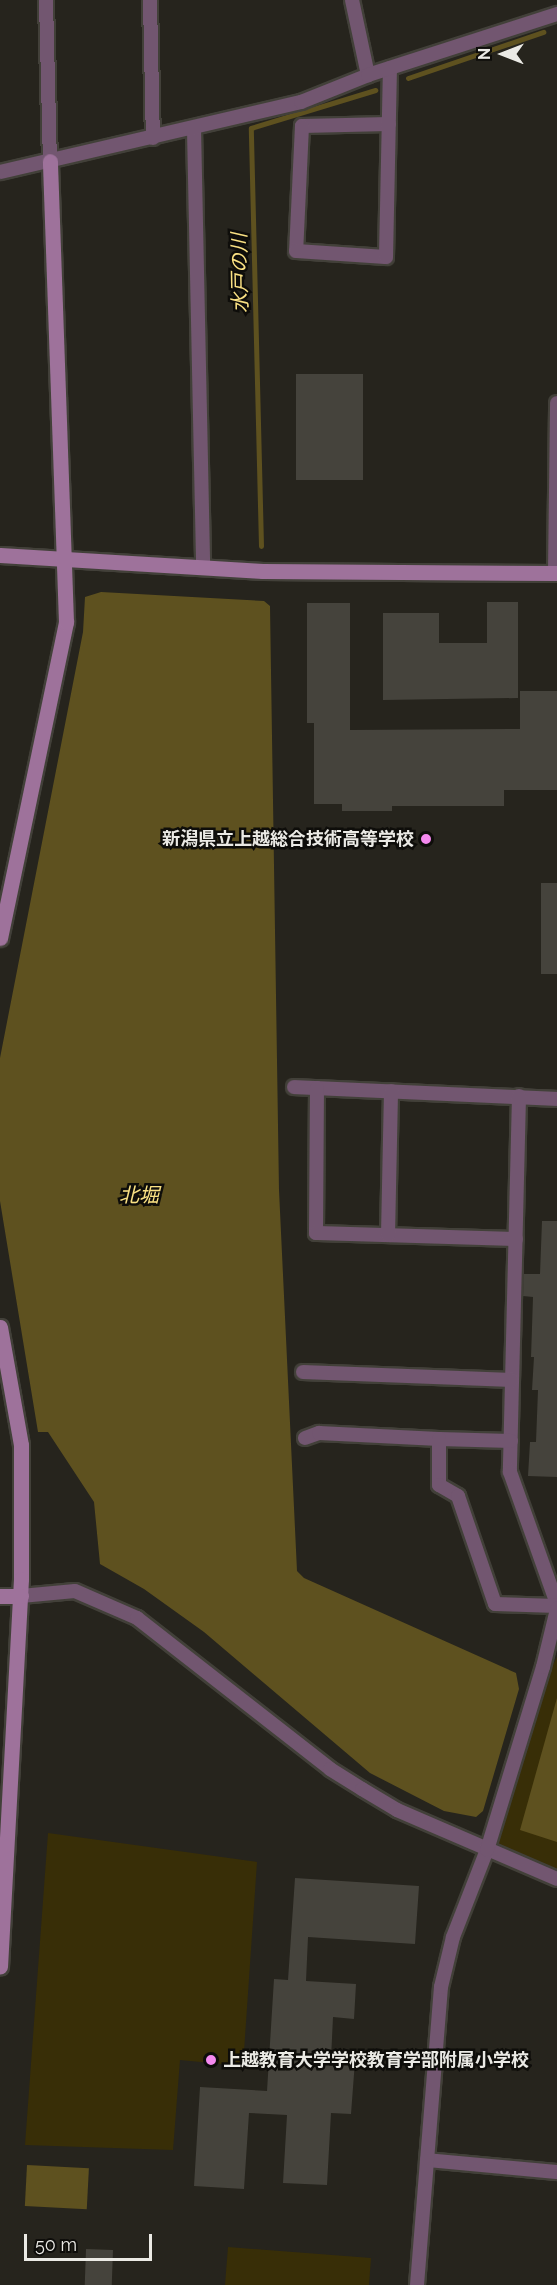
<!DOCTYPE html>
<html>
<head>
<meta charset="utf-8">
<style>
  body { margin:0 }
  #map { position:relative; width:557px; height:2285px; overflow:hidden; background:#26241d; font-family:Raleway,"Noto Sans JP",sans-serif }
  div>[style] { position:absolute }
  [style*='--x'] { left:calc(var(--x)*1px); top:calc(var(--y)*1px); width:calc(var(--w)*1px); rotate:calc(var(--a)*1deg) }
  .green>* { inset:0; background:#382e07 }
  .water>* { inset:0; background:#5e511f; transform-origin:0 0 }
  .stream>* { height:5px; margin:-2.5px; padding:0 2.5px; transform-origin:2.5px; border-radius:2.5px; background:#5e511f }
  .building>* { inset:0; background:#45433c; transform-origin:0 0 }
  .roads { filter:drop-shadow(2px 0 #424039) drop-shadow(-2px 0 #424039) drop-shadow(0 2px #424039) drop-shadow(0 -2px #424039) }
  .street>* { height:14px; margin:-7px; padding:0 7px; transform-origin:7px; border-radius:7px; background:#725670 }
  .secondary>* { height:15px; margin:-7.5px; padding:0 7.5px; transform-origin:7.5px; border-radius:7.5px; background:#9e729b }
  .dots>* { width:16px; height:16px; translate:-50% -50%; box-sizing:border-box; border:3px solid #0e0d0a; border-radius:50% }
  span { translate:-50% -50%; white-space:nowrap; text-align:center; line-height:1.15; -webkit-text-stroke:5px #0e0d0a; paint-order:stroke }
  .poi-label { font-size:18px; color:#ebeae5; font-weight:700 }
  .right { translate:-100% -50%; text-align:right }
  .left { translate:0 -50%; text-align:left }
  .water-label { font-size:20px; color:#fae183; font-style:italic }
  .north { position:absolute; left:473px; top:24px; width:60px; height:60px; -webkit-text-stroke:4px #0e0d0a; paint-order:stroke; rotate:270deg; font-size:16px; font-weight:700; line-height:24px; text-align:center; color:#ebeae5 }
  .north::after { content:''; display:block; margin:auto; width:21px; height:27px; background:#ebeae5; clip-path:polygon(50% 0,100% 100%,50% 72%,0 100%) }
  .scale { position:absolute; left:24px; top:2234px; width:128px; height:27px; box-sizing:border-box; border:3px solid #ebeae5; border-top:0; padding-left:8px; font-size:18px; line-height:21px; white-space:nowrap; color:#ebeae5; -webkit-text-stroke:4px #0e0d0a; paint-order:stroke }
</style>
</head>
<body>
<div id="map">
  <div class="green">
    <div style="clip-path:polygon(557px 1657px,557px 1873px,497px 1848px,544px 1681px)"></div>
    <div style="clip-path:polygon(48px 1833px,257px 1862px,243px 2066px,180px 2060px,173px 2150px,25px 2145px)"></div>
    <div style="clip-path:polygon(228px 2247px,371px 2258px,369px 2285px,225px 2285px)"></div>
  </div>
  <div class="water">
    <div style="clip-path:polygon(101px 592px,264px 601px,270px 606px,279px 1190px,297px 1571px,304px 1578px,516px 1673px,519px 1689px,483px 1811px,476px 1817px,444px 1811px,370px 1773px,204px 1632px,144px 1589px,100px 1564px,94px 1502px,48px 1432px,38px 1432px,0 1201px,0 1058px,83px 632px,85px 597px)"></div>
    <div style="clip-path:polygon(557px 1698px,557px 1842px,520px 1830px)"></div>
    <div style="left:27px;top:2165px;width:62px;height:41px;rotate:3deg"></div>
  </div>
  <div class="stream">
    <div style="--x:408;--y:78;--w:143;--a:-18.8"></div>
    <div style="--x:261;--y:546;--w:418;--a:-91.4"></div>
    <div style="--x:251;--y:128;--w:130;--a:-17"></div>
  </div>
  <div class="building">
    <div style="left:296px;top:374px;width:67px;height:106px"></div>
    <div style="clip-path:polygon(487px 602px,518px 602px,518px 698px,383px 700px,383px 613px,439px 613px,439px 643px,487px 643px)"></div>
    <div style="clip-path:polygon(307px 603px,350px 603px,350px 730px,520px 729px,520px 691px,557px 691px,557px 790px,504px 790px,504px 806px,392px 806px,392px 811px,342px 811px,342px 804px,314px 804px,314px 723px,307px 723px)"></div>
    <div style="left:541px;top:883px;width:16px;height:91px"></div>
    <div style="clip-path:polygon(542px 1221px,557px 1221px,557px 1477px,528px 1476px,530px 1442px,536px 1442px,538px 1390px,532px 1390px,534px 1357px,531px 1357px,533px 1297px,523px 1296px,524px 1274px,540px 1274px)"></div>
    <div style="clip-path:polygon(295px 1878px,419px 1886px,415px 1944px,308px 1937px,306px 1981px,356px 1984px,354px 2019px,333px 2017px,331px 2059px,355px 2061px,351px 2114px,331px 2113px,327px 2185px,283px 2183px,287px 2115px,249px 2113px,244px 2189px,194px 2186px,200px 2087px,267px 2091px,274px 1979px,288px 1980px)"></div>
    <div style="left:86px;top:2249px;width:27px;height:36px;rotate:2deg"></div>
  </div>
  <div class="roads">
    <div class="street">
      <div style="--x:46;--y:0;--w:161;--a:88.6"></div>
      <div style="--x:150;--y:0;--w:138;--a:88.8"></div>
      <div style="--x:352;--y:0;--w:77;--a:78"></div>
      <div style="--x:389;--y:124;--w:87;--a:178.7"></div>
      <div style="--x:302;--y:126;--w:125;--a:92.7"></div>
      <div style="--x:296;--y:251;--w:90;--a:3.8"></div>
      <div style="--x:386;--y:257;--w:189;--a:-88.8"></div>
      <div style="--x:194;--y:129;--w:439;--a:88.8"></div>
      <div style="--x:0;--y:172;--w:309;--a:-13.1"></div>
      <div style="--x:301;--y:102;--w:72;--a:-21.9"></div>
      <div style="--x:368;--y:75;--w:199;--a:-17.9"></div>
      <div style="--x:555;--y:573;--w:170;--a:-89.3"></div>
      <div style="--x:294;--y:1087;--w:263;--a:2.6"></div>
      <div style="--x:317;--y:1088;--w:145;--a:90.4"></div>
      <div style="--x:316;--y:1233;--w:200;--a:1.7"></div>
      <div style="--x:519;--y:1096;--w:376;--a:91.4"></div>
      <div style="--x:510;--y:1472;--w:140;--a:70.4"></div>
      <div style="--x:388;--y:1235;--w:144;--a:-88.8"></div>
      <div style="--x:303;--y:1372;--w:209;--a:2.2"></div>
      <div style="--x:305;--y:1438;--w:15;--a:-20"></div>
      <div style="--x:319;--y:1433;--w:120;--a:2.9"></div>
      <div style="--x:511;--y:1441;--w:72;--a:-178.4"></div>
      <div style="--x:439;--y:1439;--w:46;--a:90"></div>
      <div style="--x:439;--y:1485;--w:22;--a:30"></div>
      <div style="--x:458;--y:1496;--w:114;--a:71.1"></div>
      <div style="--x:495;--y:1604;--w:62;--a:1.8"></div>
      <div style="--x:21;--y:1596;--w:54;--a:-5.3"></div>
      <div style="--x:75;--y:1591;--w:68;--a:23.5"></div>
      <div style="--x:137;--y:1618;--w:245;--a:38"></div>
      <div style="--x:330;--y:1769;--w:38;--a:32"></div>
      <div style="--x:362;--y:1789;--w:41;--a:31"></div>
      <div style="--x:397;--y:1810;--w:174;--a:23.3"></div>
      <div style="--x:427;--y:2160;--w:131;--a:5.3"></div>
      <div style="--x:417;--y:2285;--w:299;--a:-85.4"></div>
      <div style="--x:441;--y:1987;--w:51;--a:-76.5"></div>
      <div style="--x:453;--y:1937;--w:93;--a:-68.7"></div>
      <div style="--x:487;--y:1850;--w:191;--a:-73"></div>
      <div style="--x:543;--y:1667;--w:60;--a:-76.4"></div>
    </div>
    <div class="secondary">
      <div style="--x:0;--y:555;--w:263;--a:3.5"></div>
      <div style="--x:263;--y:571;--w:294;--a:0.4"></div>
      <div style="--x:0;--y:938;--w:323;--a:-78.2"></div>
      <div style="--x:66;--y:622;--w:461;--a:-92"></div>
      <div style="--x:0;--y:1327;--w:120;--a:79.9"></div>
      <div style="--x:21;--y:1445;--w:134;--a:90"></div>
      <div style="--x:21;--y:1579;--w:388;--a:93.1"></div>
      <div style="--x:0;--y:1596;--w:21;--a:0"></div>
    </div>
  </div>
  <div class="dots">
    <div style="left:426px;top:839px;background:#f589ef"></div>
    <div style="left:211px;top:2060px;background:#f589ef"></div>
  </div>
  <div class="poi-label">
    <span class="right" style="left:414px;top:839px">新潟県立上越総合技術高等学校</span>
    <span class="left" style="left:223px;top:2060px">上越教育大学学校教育学部附属小学校</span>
  </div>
  <div class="water-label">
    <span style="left:240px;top:273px;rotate:-91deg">水戸の川</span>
    <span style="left:139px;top:1195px">北堀</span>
  </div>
  <div class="north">N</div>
  <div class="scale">50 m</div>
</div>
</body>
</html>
